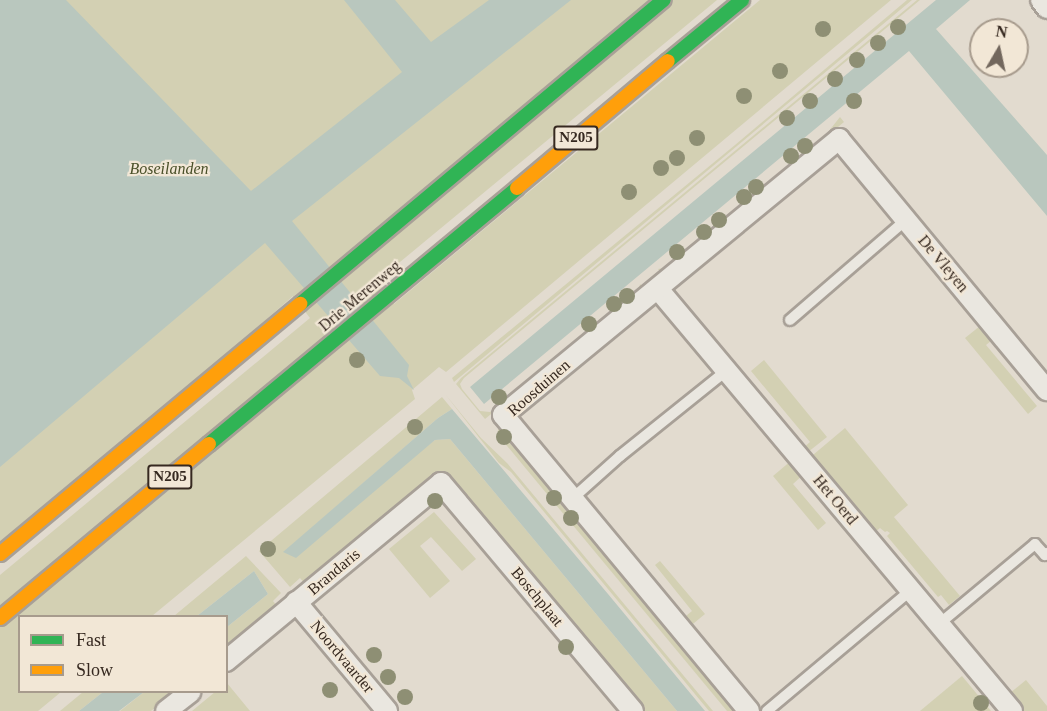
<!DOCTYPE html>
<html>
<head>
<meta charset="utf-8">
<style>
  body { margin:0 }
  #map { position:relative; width:1047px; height:711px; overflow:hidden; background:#e2dbcf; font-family:"Times New Roman",serif }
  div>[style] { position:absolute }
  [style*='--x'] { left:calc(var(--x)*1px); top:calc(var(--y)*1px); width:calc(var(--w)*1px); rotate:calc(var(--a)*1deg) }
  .green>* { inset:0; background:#d3d0b3 }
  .water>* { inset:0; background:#b9c7be }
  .roads { filter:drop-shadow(2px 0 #a8a097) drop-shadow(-2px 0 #a8a097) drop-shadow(0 2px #a8a097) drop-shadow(0 -2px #a8a097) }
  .lane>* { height:10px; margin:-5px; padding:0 5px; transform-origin:5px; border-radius:5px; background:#eae7e0 }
  .street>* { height:20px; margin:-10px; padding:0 10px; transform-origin:10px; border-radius:10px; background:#eae7e0 }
  .fast>* { height:14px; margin:-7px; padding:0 7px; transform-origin:7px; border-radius:7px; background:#30b455 }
  .slow>* { height:14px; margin:-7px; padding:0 7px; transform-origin:7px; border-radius:7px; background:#ff9f0a }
  .trees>* { width:16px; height:16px; margin:-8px; border-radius:50%; background:#8e8f74 }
  span { translate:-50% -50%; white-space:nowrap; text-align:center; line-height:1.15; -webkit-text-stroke:4.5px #f2e7d6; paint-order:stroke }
  .shield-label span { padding:2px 4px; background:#f2e7d6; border:2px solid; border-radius:4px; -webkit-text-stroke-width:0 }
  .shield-label { font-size:15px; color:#362920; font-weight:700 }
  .park-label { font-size:16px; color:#4a5029; font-style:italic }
  .street-label { font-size:16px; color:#362920 }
  .legend { position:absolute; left:18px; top:615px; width:210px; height:78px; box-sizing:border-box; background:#f2e7d6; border:2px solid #a79b8d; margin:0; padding:8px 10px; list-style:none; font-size:18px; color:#362920 }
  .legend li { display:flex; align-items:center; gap:12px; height:30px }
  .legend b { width:30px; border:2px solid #a79b8d }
  .north { position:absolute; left:969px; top:18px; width:60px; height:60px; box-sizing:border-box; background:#f2e7d6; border:2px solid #a79b8d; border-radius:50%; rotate:9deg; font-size:16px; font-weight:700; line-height:24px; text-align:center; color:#362920 }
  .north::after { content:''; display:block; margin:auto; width:21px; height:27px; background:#72675d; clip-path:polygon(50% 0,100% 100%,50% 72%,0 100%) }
</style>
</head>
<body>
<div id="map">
  <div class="green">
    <div style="clip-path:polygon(0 0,717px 0,377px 281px,394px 304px,760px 0,891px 0,446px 372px,439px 367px,412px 390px,415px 399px,152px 616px,20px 616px,20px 692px,61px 692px,38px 711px,0 711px,0 575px,310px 318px,293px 296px,0 553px)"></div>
    <div style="clip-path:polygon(907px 0,912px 0,454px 382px,452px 378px,735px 145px)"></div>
    <div style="clip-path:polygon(917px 0,920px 0,464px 378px,460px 384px,462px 389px,480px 411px,490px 412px,639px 289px,640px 284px,644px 288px,485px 419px,456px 384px,461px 378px)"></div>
    <div style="clip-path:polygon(840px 117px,844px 122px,662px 274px,658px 269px,664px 268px,824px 137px)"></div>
    <div style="clip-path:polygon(985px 322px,997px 336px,986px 345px,1037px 406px,1028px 414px,965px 338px)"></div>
    <div style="clip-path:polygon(764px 360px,827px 437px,803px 456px,800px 451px,810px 442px,751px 371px)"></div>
    <div style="clip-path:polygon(445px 394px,481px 438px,507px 463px,713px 711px,709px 711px,511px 472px,499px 463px)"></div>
    <div style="clip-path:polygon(442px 397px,452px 409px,438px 418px,284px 552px,435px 440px,450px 439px,677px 711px,643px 711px,443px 471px,305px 584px,300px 578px,290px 587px,259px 551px)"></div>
    <div style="clip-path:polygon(502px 425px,740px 711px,727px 711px,498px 435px,498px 428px)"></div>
    <div style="clip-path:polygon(845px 428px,908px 505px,894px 517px,960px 596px,949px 605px,941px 595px,938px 597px,887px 536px,890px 533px,887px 531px,885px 532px,880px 528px,870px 536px,807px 460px)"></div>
    <div style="clip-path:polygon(792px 460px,804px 474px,793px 484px,826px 523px,818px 530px,773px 476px)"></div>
    <div style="clip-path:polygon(434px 512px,476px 559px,462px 571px,431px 537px,420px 546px,450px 581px,430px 598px,389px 549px)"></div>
    <div style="clip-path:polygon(246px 556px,281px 593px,273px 601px,278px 607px,227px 649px,227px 627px,268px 594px,254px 571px,197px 616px,174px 616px)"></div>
    <div style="clip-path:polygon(660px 561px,705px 614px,688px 628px,681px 620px,692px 611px,655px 565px)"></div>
    <div style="clip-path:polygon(962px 676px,991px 711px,920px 711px)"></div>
    <div style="clip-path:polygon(1026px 680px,1047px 706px,1047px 711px,1015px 711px,1004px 698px)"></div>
    <div style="clip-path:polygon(227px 683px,250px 711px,192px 711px,215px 692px,226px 692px)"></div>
    <div style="clip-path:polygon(83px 692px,103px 692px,79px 711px,60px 711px)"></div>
    <div style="clip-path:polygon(144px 692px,175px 692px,151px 711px,120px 711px)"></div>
  </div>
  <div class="water">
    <div style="clip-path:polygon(0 0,66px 0,251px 191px,402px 72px,344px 0,395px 0,431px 42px,489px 0,571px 0,292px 221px,409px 365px,407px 376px,414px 390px,399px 378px,380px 376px,265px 243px,0 467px)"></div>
    <div style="clip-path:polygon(936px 0,970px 0,936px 29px,1047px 155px,1047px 216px,909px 51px,484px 404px,470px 387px)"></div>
    <div style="clip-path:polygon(452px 409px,608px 594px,705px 711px,677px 711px,450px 439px,435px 440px,296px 558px,283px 552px,438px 418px)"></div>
    <div style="clip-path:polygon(254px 571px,268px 594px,227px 627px,226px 616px,197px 616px)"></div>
    <div style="clip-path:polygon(103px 692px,144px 692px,119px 711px,79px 711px)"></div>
  </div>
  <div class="roads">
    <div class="lane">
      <div style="--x:790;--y:320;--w:153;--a:-40.8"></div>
      <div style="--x:573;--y:498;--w:63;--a:-41.8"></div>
      <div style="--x:620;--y:456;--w:136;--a:-38.7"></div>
      <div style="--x:939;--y:624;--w:125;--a:-39.8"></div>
      <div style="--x:1035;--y:544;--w:15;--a:48"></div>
      <div style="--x:1045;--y:555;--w:3;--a:-45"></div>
      <div style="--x:767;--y:711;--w:188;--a:-40"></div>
    </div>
    <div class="street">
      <div style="--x:1041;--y:0;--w:10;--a:53"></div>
      <div style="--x:658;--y:289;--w:551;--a:50.01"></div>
      <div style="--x:296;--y:602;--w:142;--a:50.1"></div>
      <div style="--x:226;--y:661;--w:279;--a:-39.6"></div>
      <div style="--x:441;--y:483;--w:298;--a:49.9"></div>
      <div style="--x:166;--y:711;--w:31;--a:-38"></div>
      <div style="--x:749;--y:711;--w:385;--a:-129.7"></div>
      <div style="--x:503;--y:415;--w:435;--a:-39.4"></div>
      <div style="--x:839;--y:139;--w:326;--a:50.4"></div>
    </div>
    <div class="fast">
      <div style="--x:668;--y:61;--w:96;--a:-39.5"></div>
      <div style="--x:300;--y:304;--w:474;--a:-39.9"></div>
      <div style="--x:209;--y:444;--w:400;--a:-39.7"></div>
    </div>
    <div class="slow">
      <div style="--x:517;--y:188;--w:197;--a:-40.1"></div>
      <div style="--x:0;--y:554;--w:391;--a:-39.8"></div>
      <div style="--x:0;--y:618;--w:272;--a:-39.8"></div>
    </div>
  </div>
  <div class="trees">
    <div style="left:898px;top:27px"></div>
    <div style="left:823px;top:29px"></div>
    <div style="left:878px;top:43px"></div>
    <div style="left:857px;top:60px"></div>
    <div style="left:780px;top:71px"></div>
    <div style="left:835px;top:79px"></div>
    <div style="left:744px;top:96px"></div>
    <div style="left:810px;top:101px"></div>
    <div style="left:854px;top:101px"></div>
    <div style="left:787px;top:118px"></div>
    <div style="left:697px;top:138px"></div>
    <div style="left:805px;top:146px"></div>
    <div style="left:791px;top:156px"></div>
    <div style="left:677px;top:158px"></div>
    <div style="left:661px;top:168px"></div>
    <div style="left:756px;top:187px"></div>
    <div style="left:629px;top:192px"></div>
    <div style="left:744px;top:197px"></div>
    <div style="left:719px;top:220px"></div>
    <div style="left:704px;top:232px"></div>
    <div style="left:677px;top:252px"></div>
    <div style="left:627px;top:296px"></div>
    <div style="left:614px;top:304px"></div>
    <div style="left:589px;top:324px"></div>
    <div style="left:357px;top:360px"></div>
    <div style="left:499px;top:397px"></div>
    <div style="left:415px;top:427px"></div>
    <div style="left:504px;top:437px"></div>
    <div style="left:554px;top:498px"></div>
    <div style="left:435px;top:501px"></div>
    <div style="left:571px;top:518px"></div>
    <div style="left:268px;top:549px"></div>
    <div style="left:566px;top:647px"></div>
    <div style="left:374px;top:655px"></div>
    <div style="left:388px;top:677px"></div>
    <div style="left:330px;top:690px"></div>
    <div style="left:405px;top:697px"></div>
    <div style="left:981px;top:703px"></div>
  </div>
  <div class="shield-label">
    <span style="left:576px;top:138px">N205</span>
    <span style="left:170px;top:477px">N205</span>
  </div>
  <div class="park-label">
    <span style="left:169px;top:169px">Boseilanden</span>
  </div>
  <div class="street-label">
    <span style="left:943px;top:264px;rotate:50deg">De Vleyen</span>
    <span style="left:360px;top:296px;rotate:-40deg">Drie Merenweg</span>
    <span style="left:539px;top:388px;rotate:-41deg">Roosduinen</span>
    <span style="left:835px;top:500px;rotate:50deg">Het Oerd</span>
    <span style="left:334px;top:572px;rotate:-40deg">Brandaris</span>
    <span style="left:537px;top:597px;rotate:50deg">Boschplaat</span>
    <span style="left:342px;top:657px;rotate:50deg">Noordvaarder</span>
  </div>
  <ul class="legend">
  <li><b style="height:8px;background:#30b455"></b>Fast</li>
  <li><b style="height:8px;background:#ff9f0a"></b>Slow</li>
  </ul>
  <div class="north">N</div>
</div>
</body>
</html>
